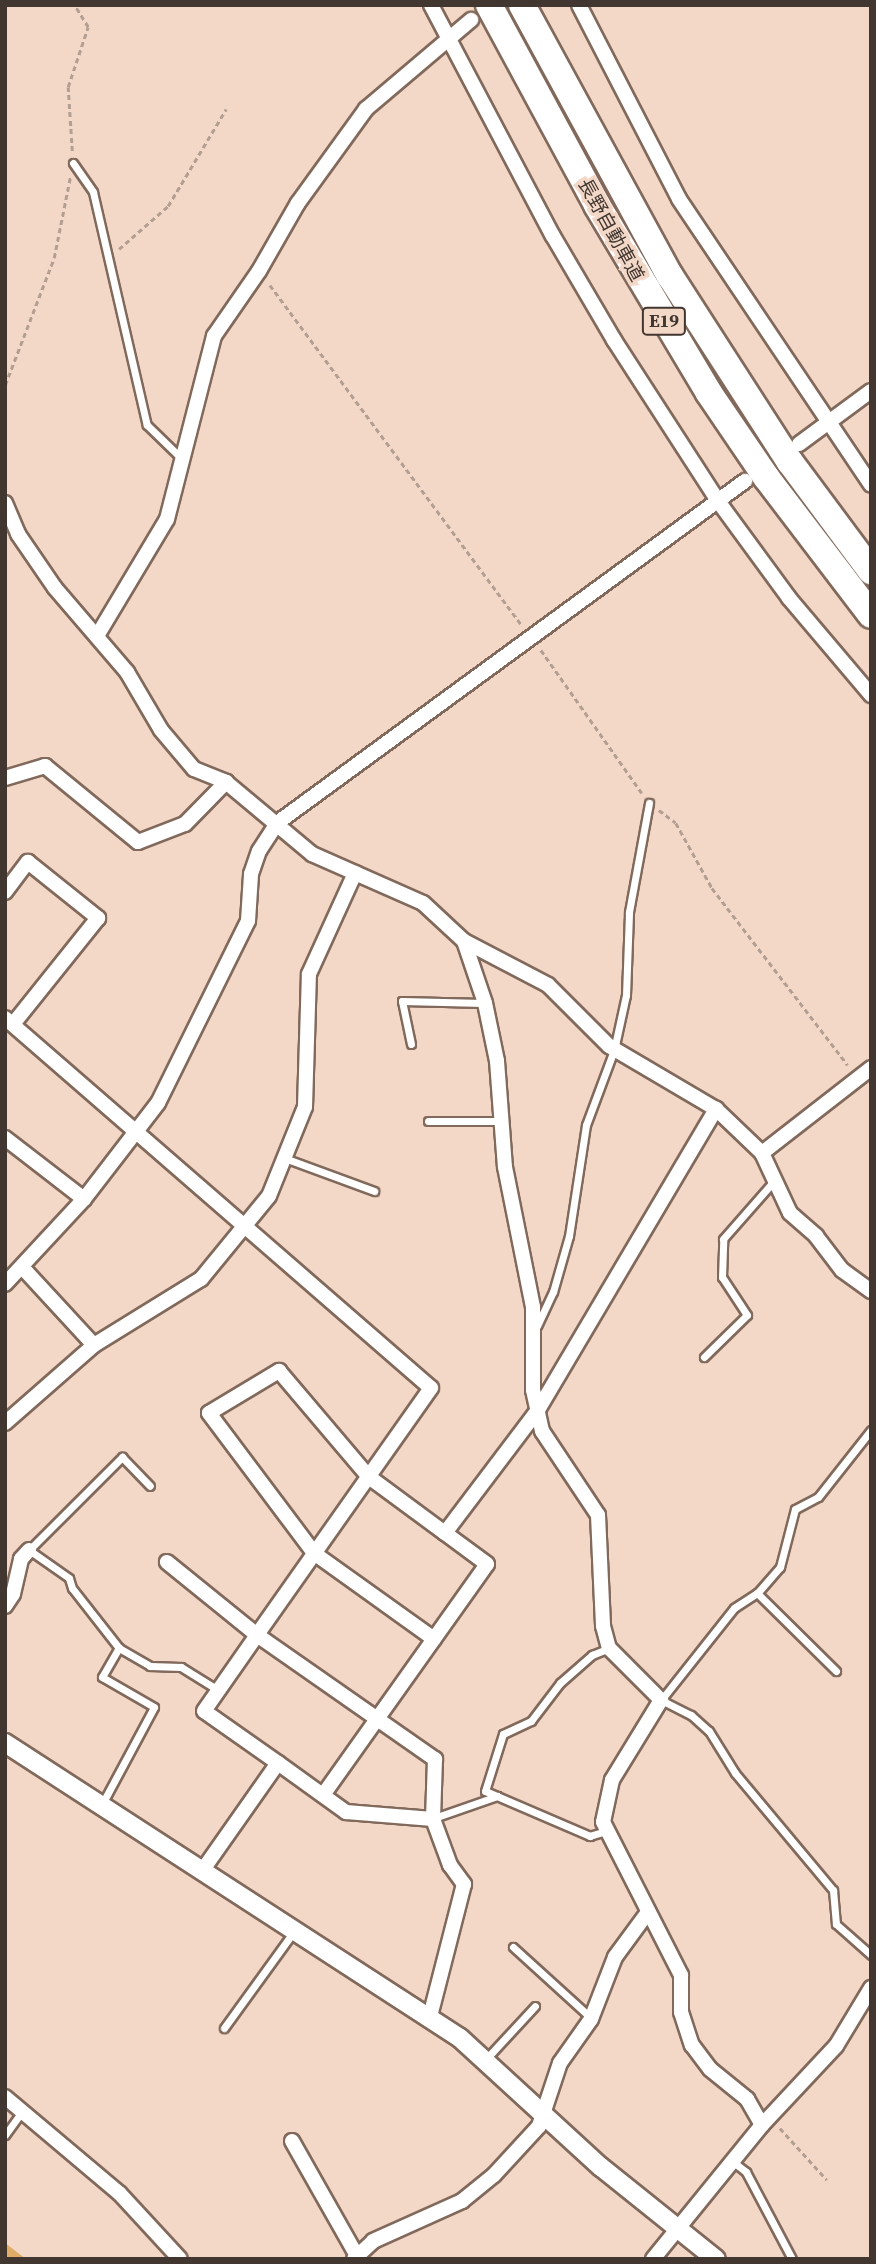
<!DOCTYPE html>
<html>
<head>
<meta charset="utf-8">
<style>
  body { margin:0 }
  #map { position:relative; width:876px; height:2264px; overflow:hidden; background:#f3d8c8; font-family:"Source Serif 4","Noto Sans JP",serif }
  div>[style] { position:absolute }
  [style*='--x'] { left:calc(var(--x)*1px); top:calc(var(--y)*1px); width:calc(var(--w)*1px); rotate:calc(var(--a)*1deg) }
  .building>* { inset:0; background:#e1ac66 }
  .path>* { height:2.5px; margin-top:-1.25px; transform-origin:0; background:repeating-linear-gradient(90deg,#b39e92 0 5px,transparent 0 8.5px) }
  .roads { filter:drop-shadow(2px 0 #81695b) drop-shadow(-2px 0 #81695b) drop-shadow(0 2px #81695b) drop-shadow(0 -2px #81695b) }
  .service>* { height:7px; margin:-3.5px; padding:0 3.5px; transform-origin:3.5px; border-radius:3.5px; background:#fff }
  .minor>* { height:14px; margin:-7px; padding:0 7px; transform-origin:7px; border-radius:7px; background:#fff }
  .tertiary>* { height:18px; margin:-9px; padding:0 9px; transform-origin:9px; border-radius:9px; background:#fff }
  .motorway>* { height:26px; margin:-13px; padding:0 13px; transform-origin:13px; border-radius:13px; background:#fff }
  span { translate:-50% -50%; white-space:nowrap; text-align:center; line-height:1.15; -webkit-text-stroke:7px #f3d8c8; paint-order:stroke }
  .shield-label span { padding:2px 5px; background:#f3d8c8; border:2px solid; border-radius:5px; -webkit-text-stroke-width:0 }
  .shield-label { font-size:18px; color:#413630; font-weight:700 }
  .street-label { font-size:19px; color:#413630 }
  .frame { position:absolute; inset:0; border:7px solid #413630; pointer-events:none }
</style>
</head>
<body>
<div id="map">
  <div class="building">
    <div style="clip-path:polygon(5px 2243px,26px 2259px,5px 2259px)"></div>
  </div>
  <div class="path">
    <div style="--x:72;--y:151;--w:64;--a:-93.6"></div>
    <div style="--x:68;--y:87;--w:63;--a:-71.6"></div>
    <div style="--x:88;--y:27;--w:26;--a:-122"></div>
    <div style="--x:119;--y:249;--w:65;--a:-41.3"></div>
    <div style="--x:168;--y:206;--w:113;--a:-59.1"></div>
    <div style="--x:270;--y:285;--w:423;--a:53.5"></div>
    <div style="--x:5;--y:385;--w:136;--a:-68.9"></div>
    <div style="--x:54;--y:258;--w:82;--a:-78.7"></div>
    <div style="--x:541;--y:650;--w:175;--a:54.8"></div>
    <div style="--x:659;--y:810;--w:21;--a:37"></div>
    <div style="--x:676;--y:823;--w:74;--a:61"></div>
    <div style="--x:712;--y:888;--w:223;--a:52.5"></div>
    <div style="--x:780;--y:2128;--w:70;--a:47.9"></div>
  </div>
  <div class="roads">
    <div class="service">
      <div style="--x:73;--y:163;--w:35;--a:55"></div>
      <div style="--x:93;--y:192;--w:239;--a:77"></div>
      <div style="--x:147;--y:425;--w:49;--a:44.2"></div>
      <div style="--x:411;--y:1044;--w:44;--a:-101.8"></div>
      <div style="--x:402;--y:1001;--w:82;--a:1.4"></div>
      <div style="--x:428;--y:1121;--w:73;--a:0"></div>
      <div style="--x:287;--y:1159;--w:93;--a:20.2"></div>
      <div style="--x:537;--y:1326;--w:38;--a:-65"></div>
      <div style="--x:553;--y:1292;--w:58;--a:-74.1"></div>
      <div style="--x:569;--y:1236;--w:112;--a:-81.3"></div>
      <div style="--x:586;--y:1125;--w:80;--a:-69.5"></div>
      <div style="--x:614;--y:1050;--w:56;--a:-77.7"></div>
      <div style="--x:626;--y:995;--w:83;--a:-87.9"></div>
      <div style="--x:629;--y:912;--w:111;--a:-79.6"></div>
      <div style="--x:704;--y:1357;--w:60;--a:-44.3"></div>
      <div style="--x:747;--y:1315;--w:45;--a:-123.3"></div>
      <div style="--x:722;--y:1277;--w:38;--a:-88"></div>
      <div style="--x:723;--y:1239;--w:77;--a:-48.7"></div>
      <div style="--x:871;--y:1430;--w:85;--a:128.3"></div>
      <div style="--x:818;--y:1497;--w:26;--a:152"></div>
      <div style="--x:795;--y:1509;--w:60;--a:104.5"></div>
      <div style="--x:780;--y:1567;--w:35;--a:131"></div>
      <div style="--x:757;--y:1593;--w:27;--a:147"></div>
      <div style="--x:734;--y:1608;--w:117;--a:128.4"></div>
      <div style="--x:661;--y:1700;--w:34;--a:27"></div>
      <div style="--x:691;--y:1715;--w:24;--a:42"></div>
      <div style="--x:709;--y:1731;--w:49;--a:58.2"></div>
      <div style="--x:735;--y:1773;--w:153;--a:50.1"></div>
      <div style="--x:833;--y:1890;--w:34;--a:85"></div>
      <div style="--x:836;--y:1924;--w:47;--a:41.5"></div>
      <div style="--x:757;--y:1593;--w:111;--a:44.6"></div>
      <div style="--x:119;--y:1648;--w:36;--a:30"></div>
      <div style="--x:150;--y:1666;--w:31;--a:2"></div>
      <div style="--x:181;--y:1667;--w:44;--a:31.9"></div>
      <div style="--x:101;--y:1806;--w:112;--a:-61.8"></div>
      <div style="--x:154;--y:1707;--w:60;--a:-150"></div>
      <div style="--x:102;--y:1677;--w:34;--a:-60"></div>
      <div style="--x:119;--y:1648;--w:76;--a:-128.1"></div>
      <div style="--x:72;--y:1588;--w:10;--a:-107"></div>
      <div style="--x:69;--y:1578;--w:49;--a:-145"></div>
      <div style="--x:29;--y:1550;--w:132;--a:-45"></div>
      <div style="--x:122;--y:1457;--w:40;--a:46"></div>
      <div style="--x:434;--y:1818;--w:67;--a:-19.2"></div>
      <div style="--x:606;--y:1831;--w:17;--a:163"></div>
      <div style="--x:590;--y:1836;--w:114;--a:-156.8"></div>
      <div style="--x:485;--y:1791;--w:60;--a:-72.5"></div>
      <div style="--x:503;--y:1734;--w:31;--a:-25"></div>
      <div style="--x:531;--y:1721;--w:48;--a:-52.7"></div>
      <div style="--x:560;--y:1683;--w:43;--a:-41.2"></div>
      <div style="--x:592;--y:1655;--w:18;--a:-22"></div>
      <div style="--x:513;--y:1947;--w:105;--a:42.3"></div>
      <div style="--x:224;--y:2028;--w:121;--a:-54.1"></div>
      <div style="--x:486;--y:2059;--w:72;--a:-47.2"></div>
      <div style="--x:5;--y:2135;--w:29;--a:-54"></div>
      <div style="--x:732;--y:2161;--w:18;--a:38"></div>
      <div style="--x:746;--y:2172;--w:98;--a:62.1"></div>
    </div>
    <div class="minor">
      <div style="--x:431;--y:5;--w:261;--a:62.2"></div>
      <div style="--x:553;--y:236;--w:121;--a:59.6"></div>
      <div style="--x:614;--y:340;--w:192;--a:57.1"></div>
      <div style="--x:718;--y:501;--w:120;--a:53.8"></div>
      <div style="--x:789;--y:598;--w:127;--a:49.8"></div>
      <div style="--x:579;--y:5;--w:218;--a:62.7"></div>
      <div style="--x:679;--y:199;--w:344;--a:56.1"></div>
      <div style="--x:799;--y:444;--w:89;--a:-36.4"></div>
      <div style="--x:5;--y:503;--w:34;--a:67"></div>
      <div style="--x:18;--y:534;--w:65;--a:55.6"></div>
      <div style="--x:55;--y:588;--w:111;--a:49.4"></div>
      <div style="--x:127;--y:672;--w:67;--a:59.6"></div>
      <div style="--x:161;--y:730;--w:51;--a:49.8"></div>
      <div style="--x:194;--y:769;--w:35;--a:22"></div>
      <div style="--x:226;--y:782;--w:112;--a:39.9"></div>
      <div style="--x:312;--y:854;--w:121;--a:23.8"></div>
      <div style="--x:423;--y:903;--w:56;--a:42.8"></div>
      <div style="--x:464;--y:941;--w:95;--a:27.6"></div>
      <div style="--x:548;--y:985;--w:86;--a:45"></div>
      <div style="--x:609;--y:1046;--w:124;--a:30.5"></div>
      <div style="--x:716;--y:1109;--w:64;--a:43.7"></div>
      <div style="--x:762;--y:1153;--w:66;--a:65"></div>
      <div style="--x:790;--y:1213;--w:35;--a:41"></div>
      <div style="--x:816;--y:1236;--w:43;--a:52.6"></div>
      <div style="--x:842;--y:1270;--w:36;--a:36"></div>
      <div style="--x:97;--y:636;--w:136;--a:-59.1"></div>
      <div style="--x:167;--y:519;--w:189;--a:-75.6"></div>
      <div style="--x:214;--y:336;--w:79;--a:-55.3"></div>
      <div style="--x:259;--y:271;--w:78;--a:-60.2"></div>
      <div style="--x:298;--y:203;--w:116;--a:-54.1"></div>
      <div style="--x:366;--y:109;--w:138;--a:-40.3"></div>
      <div style="--x:5;--y:778;--w:42;--a:-16.7"></div>
      <div style="--x:45;--y:766;--w:120;--a:39.3"></div>
      <div style="--x:138;--y:842;--w:50;--a:-21"></div>
      <div style="--x:185;--y:824;--w:59;--a:-45.7"></div>
      <div style="--x:5;--y:892;--w:38;--a:-53"></div>
      <div style="--x:28;--y:862;--w:90;--a:38.7"></div>
      <div style="--x:98;--y:918;--w:136;--a:128.7"></div>
      <div style="--x:464;--y:941;--w:65;--a:71.3"></div>
      <div style="--x:485;--y:1003;--w:59;--a:78.3"></div>
      <div style="--x:497;--y:1061;--w:106;--a:85.7"></div>
      <div style="--x:505;--y:1167;--w:143;--a:78.7"></div>
      <div style="--x:533;--y:1307;--w:83;--a:90"></div>
      <div style="--x:533;--y:1390;--w:42;--a:77.6"></div>
      <div style="--x:542;--y:1431;--w:101;--a:56.3"></div>
      <div style="--x:598;--y:1515;--w:111;--a:87.4"></div>
      <div style="--x:603;--y:1626;--w:23;--a:75"></div>
      <div style="--x:609;--y:1648;--w:74;--a:45"></div>
      <div style="--x:661;--y:1700;--w:94;--a:121.5"></div>
      <div style="--x:612;--y:1780;--w:43;--a:102.1"></div>
      <div style="--x:603;--y:1822;--w:172;--a:63"></div>
      <div style="--x:681;--y:1975;--w:37;--a:90"></div>
      <div style="--x:681;--y:2012;--w:35;--a:72"></div>
      <div style="--x:692;--y:2045;--w:30;--a:53"></div>
      <div style="--x:710;--y:2069;--w:48;--a:39"></div>
      <div style="--x:747;--y:2099;--w:30;--a:60"></div>
      <div style="--x:5;--y:1018;--w:564;--a:40.98"></div>
      <div style="--x:431;--y:1388;--w:302;--a:125.2"></div>
      <div style="--x:257;--y:1635;--w:116;--a:-141"></div>
      <div style="--x:5;--y:1138;--w:100;--a:37.7"></div>
      <div style="--x:762;--y:1153;--w:138;--a:-37.9"></div>
      <div style="--x:22;--y:1267;--w:106;--a:47.3"></div>
      <div style="--x:5;--y:1284;--w:116;--a:-47.1"></div>
      <div style="--x:84;--y:1199;--w:121;--a:-52.4"></div>
      <div style="--x:158;--y:1103;--w:203;--a:-63.7"></div>
      <div style="--x:248;--y:921;--w:47;--a:-86.3"></div>
      <div style="--x:251;--y:874;--w:24;--a:-71"></div>
      <div style="--x:259;--y:851;--w:33;--a:-57"></div>
      <div style="--x:277;--y:823;--w:580;--a:-36.16"></div>
      <div style="--x:5;--y:1423;--w:118;--a:-41.2"></div>
      <div style="--x:94;--y:1345;--w:126;--a:-31.7"></div>
      <div style="--x:201;--y:1279;--w:107;--a:-50.7"></div>
      <div style="--x:269;--y:1196;--w:96;--a:-68"></div>
      <div style="--x:305;--y:1107;--w:133;--a:-88.3"></div>
      <div style="--x:309;--y:974;--w:111;--a:-65.5"></div>
      <div style="--x:5;--y:1606;--w:14;--a:-56"></div>
      <div style="--x:13;--y:1594;--w:36;--a:-77"></div>
      <div style="--x:21;--y:1559;--w:12;--a:-48"></div>
      <div style="--x:434;--y:1639;--w:148;--a:-144.4"></div>
      <div style="--x:314;--y:1553;--w:175;--a:-126.9"></div>
      <div style="--x:209;--y:1413;--w:82;--a:-31"></div>
      <div style="--x:279;--y:1371;--w:139;--a:49.7"></div>
      <div style="--x:369;--y:1477;--w:94;--a:36.4"></div>
      <div style="--x:278;--y:1763;--w:84;--a:35.8"></div>
      <div style="--x:346;--y:1812;--w:87;--a:4.6"></div>
      <div style="--x:323;--y:1795;--w:283;--a:-54.6"></div>
      <div style="--x:487;--y:1564;--w:52;--a:-143.6"></div>
      <div style="--x:445;--y:1533;--w:154;--a:-52.9"></div>
      <div style="--x:538;--y:1410;--w:350;--a:-59.4"></div>
      <div style="--x:202;--y:1871;--w:132;--a:-54.9"></div>
      <div style="--x:278;--y:1763;--w:90;--a:-144.9"></div>
      <div style="--x:204;--y:1711;--w:93;--a:-55.1"></div>
      <div style="--x:257;--y:1635;--w:217;--a:34.9"></div>
      <div style="--x:435;--y:1759;--w:60;--a:91.9"></div>
      <div style="--x:433;--y:1819;--w:49;--a:69.7"></div>
      <div style="--x:450;--y:1865;--w:24;--a:54"></div>
      <div style="--x:464;--y:1884;--w:136;--a:104.4"></div>
      <div style="--x:5;--y:2097;--w:150;--a:40.1"></div>
      <div style="--x:120;--y:2194;--w:88;--a:47.3"></div>
      <div style="--x:292;--y:2141;--w:130;--a:60.5"></div>
      <div style="--x:354;--y:2259;--w:26;--a:-43"></div>
      <div style="--x:373;--y:2241;--w:98;--a:-24.2"></div>
      <div style="--x:462;--y:2201;--w:41;--a:-39.1"></div>
      <div style="--x:494;--y:2175;--w:67;--a:-47.4"></div>
      <div style="--x:539;--y:2126;--w:66;--a:-71.6"></div>
      <div style="--x:560;--y:2063;--w:54;--a:-54.8"></div>
      <div style="--x:591;--y:2019;--w:66;--a:-68.8"></div>
      <div style="--x:615;--y:1957;--w:56;--a:-53.7"></div>
      <div style="--x:653;--y:2259;--w:173;--a:-50.9"></div>
      <div style="--x:762;--y:2125;--w:108;--a:-46.9"></div>
      <div style="--x:836;--y:2046;--w:68;--a:-58.9"></div>
    </div>
    <div class="tertiary">
      <div style="--x:5;--y:1743;--w:542;--a:32.96"></div>
      <div style="--x:460;--y:2038;--w:191;--a:42.5"></div>
      <div style="--x:601;--y:2167;--w:147;--a:38.7"></div>
    </div>
    <div class="motorway">
      <div style="--x:489;--y:5;--w:227;--a:61.6"></div>
      <div style="--x:597;--y:205;--w:219;--a:59.2"></div>
      <div style="--x:709;--y:393;--w:102;--a:55.8"></div>
      <div style="--x:766;--y:477;--w:173;--a:52.7"></div>
      <div style="--x:522;--y:5;--w:309;--a:61.4"></div>
      <div style="--x:670;--y:276;--w:221;--a:57.2"></div>
      <div style="--x:790;--y:462;--w:136;--a:53.4"></div>
    </div>
  </div>
  <div class="shield-label">
    <span style="left:664px;top:321px">E19</span>
  </div>
  <div class="street-label">
    <span style="left:611px;top:230px;rotate:61deg">長野自動車道</span>
  </div>
  <div class="frame"></div>
</div>
</body>
</html>
